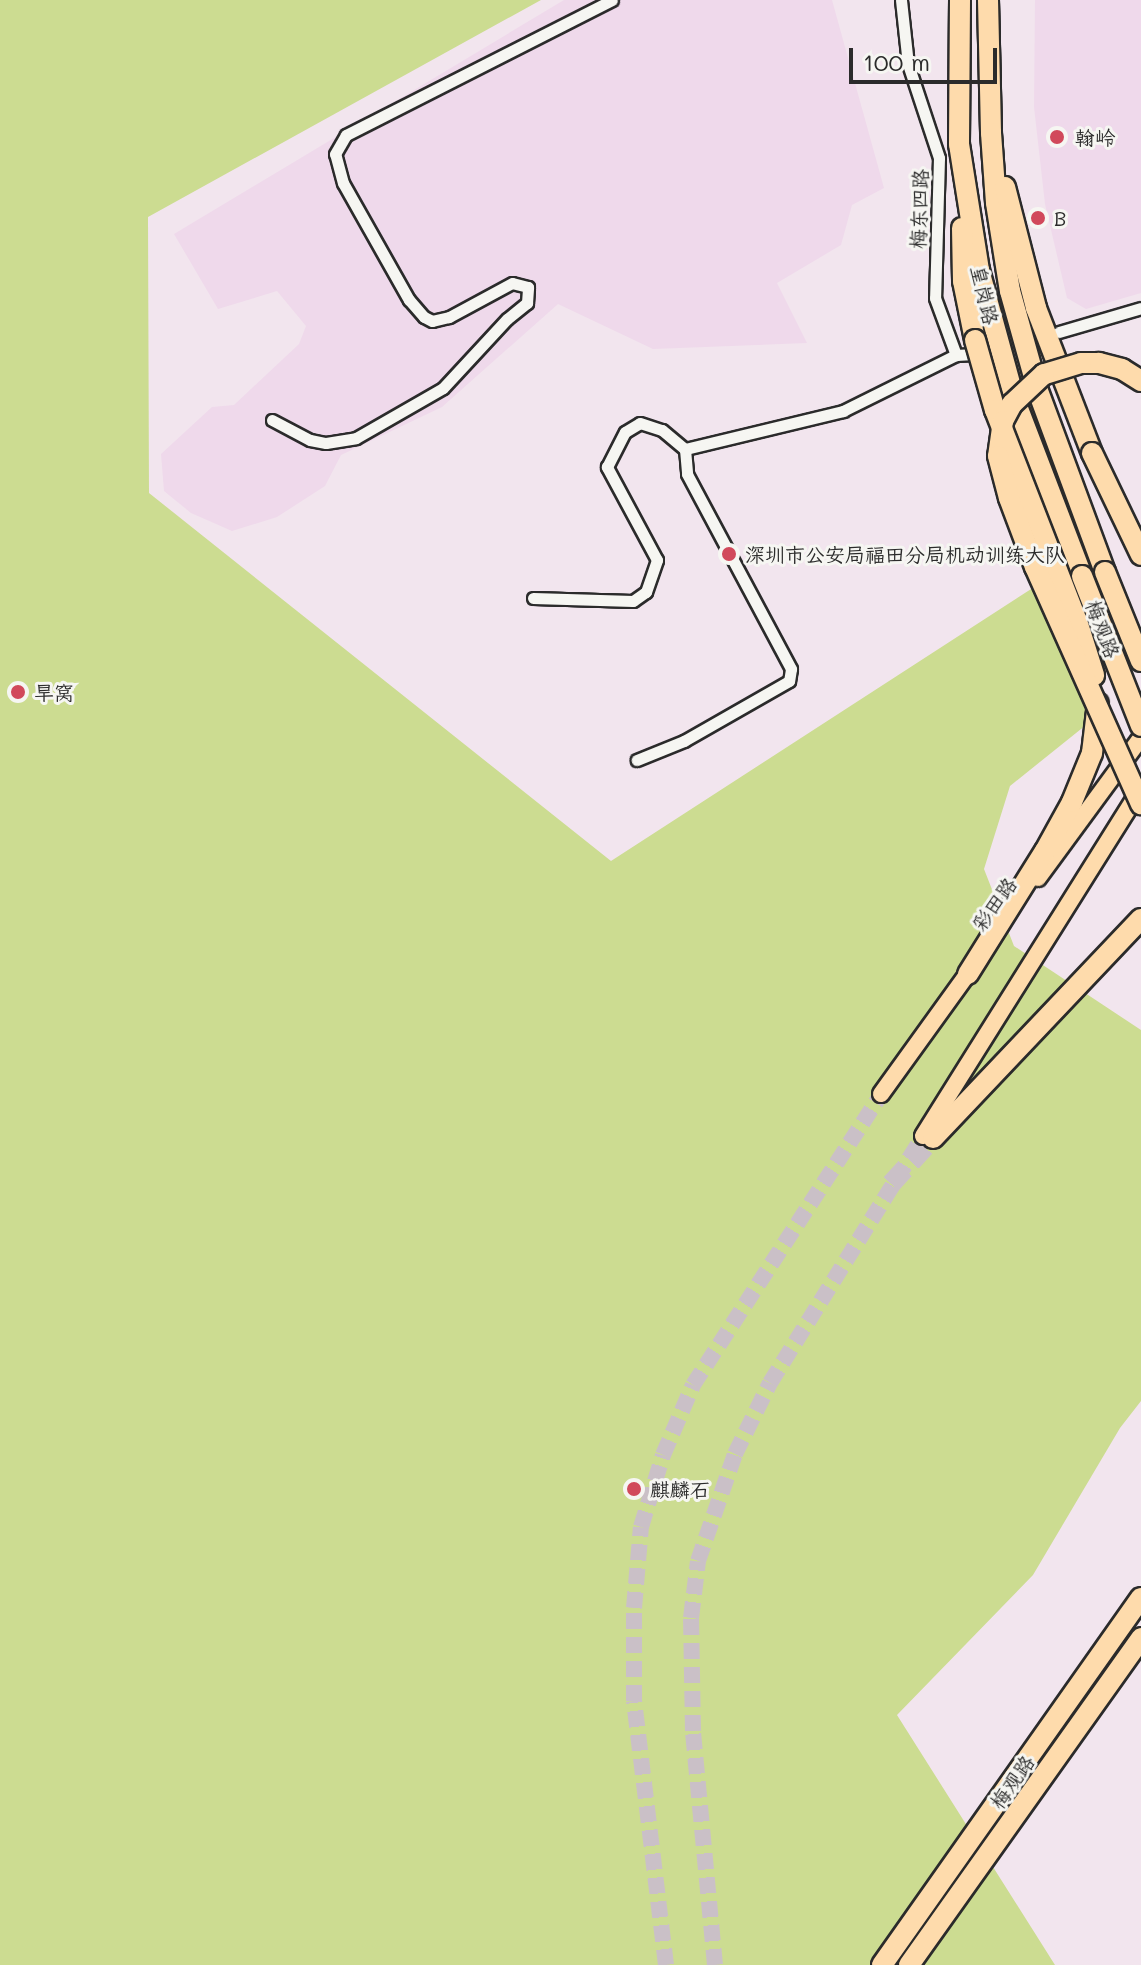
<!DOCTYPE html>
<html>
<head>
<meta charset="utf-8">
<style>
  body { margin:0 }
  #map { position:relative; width:1141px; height:1965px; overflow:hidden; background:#f2e5ee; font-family:Mali,"LXGW WenKai TC",sans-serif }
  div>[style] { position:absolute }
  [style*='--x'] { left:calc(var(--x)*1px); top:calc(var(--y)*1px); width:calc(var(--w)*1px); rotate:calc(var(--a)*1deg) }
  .built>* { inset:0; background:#efd9eb }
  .green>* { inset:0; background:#ccdc91 }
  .street-tunnel>* { height:11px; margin-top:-5.5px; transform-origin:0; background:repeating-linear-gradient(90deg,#cac0c7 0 11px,transparent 0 16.5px) }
  .primary-tunnel>* { height:16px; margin-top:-8px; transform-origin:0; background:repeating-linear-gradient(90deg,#cac0c7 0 16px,transparent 0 24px) }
  .highway-tunnel>* { height:20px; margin-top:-10px; transform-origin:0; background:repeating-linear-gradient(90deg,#cac0c7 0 20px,transparent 0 30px) }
  .roads { filter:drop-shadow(2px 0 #2b2b2b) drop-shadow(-2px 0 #2b2b2b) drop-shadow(0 2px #2b2b2b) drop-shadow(0 -2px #2b2b2b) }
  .street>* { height:11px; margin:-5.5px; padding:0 5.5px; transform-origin:5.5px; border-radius:5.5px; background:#f6f6f2 }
  .primary>* { height:16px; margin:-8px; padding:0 8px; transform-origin:8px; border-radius:8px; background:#fedbac }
  .highway>* { height:20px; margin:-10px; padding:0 10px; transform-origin:10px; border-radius:10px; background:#fedbac }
  .bridges { filter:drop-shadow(2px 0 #2b2b2b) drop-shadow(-2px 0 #2b2b2b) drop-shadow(0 2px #2b2b2b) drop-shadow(0 -2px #2b2b2b) }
  .highway-bridge>* { height:20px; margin:-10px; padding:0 10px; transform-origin:10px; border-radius:10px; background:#fedbac }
  .dots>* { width:22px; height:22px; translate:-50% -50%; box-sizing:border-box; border:4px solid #f6f6f2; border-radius:50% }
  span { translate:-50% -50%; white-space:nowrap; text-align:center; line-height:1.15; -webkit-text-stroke:6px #f6f6f2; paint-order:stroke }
  .poi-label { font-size:20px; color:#2b2b2b }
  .left { translate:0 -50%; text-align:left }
  .street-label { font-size:20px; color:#2b2b2b }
  .scale { position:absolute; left:849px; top:48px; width:148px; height:36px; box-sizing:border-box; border:4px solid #2b2b2b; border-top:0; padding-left:10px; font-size:24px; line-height:28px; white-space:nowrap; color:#2b2b2b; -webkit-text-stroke:6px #f6f6f2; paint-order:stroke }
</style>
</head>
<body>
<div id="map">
  <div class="built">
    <div style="clip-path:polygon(564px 0,832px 0,884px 188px,852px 205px,841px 245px,777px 283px,807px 343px,653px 349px,558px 304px,442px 407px,341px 455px,325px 486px,277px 517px,232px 531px,191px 513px,164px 491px,161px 454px,212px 407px,234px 405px,299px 344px,306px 326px,277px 291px,218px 309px,174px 234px)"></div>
    <div style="clip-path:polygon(1035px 0,1141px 0,1141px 293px,1086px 309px,1067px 298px,1045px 204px,1034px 107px)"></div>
  </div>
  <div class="green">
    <div style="clip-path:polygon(0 0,541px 0,148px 217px,149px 493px,611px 861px,1042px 582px,1096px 717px,1010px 786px,984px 869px,1014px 946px,1141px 1030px,1141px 1401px,1120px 1428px,1033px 1575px,897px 1715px,1055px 1965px,0 1965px)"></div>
  </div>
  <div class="street-tunnel">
    <div style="--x:974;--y:353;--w:78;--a:-14"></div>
  </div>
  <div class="primary-tunnel">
    <div style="--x:666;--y:1965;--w:266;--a:-96.9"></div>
    <div style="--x:634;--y:1701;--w:93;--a:-90"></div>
    <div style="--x:634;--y:1608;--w:81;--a:-85.1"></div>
    <div style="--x:641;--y:1527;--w:75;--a:-73"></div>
    <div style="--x:663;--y:1455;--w:76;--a:-66.8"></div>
    <div style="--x:693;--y:1385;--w:346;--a:-57.1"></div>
    <div style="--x:715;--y:1965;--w:235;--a:-95.4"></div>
    <div style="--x:693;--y:1731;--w:113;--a:-91"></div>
    <div style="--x:691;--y:1618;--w:57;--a:-83"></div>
    <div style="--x:698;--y:1561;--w:113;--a:-70.9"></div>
    <div style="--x:735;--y:1454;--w:79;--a:-63.8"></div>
    <div style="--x:770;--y:1383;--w:291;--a:-58.2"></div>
  </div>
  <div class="highway-tunnel">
    <div style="--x:891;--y:1184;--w:62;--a:-47.6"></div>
  </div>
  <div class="roads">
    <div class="street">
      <div style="--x:901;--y:0;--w:64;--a:83.8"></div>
      <div style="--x:908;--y:64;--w:99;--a:71.7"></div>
      <div style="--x:939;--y:158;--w:140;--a:91.6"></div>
      <div style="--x:935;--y:298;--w:61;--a:69.8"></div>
      <div style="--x:956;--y:355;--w:18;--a:-3"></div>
      <div style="--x:1059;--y:332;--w:85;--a:-16.3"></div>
      <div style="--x:272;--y:420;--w:43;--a:27.8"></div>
      <div style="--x:310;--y:440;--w:16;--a:11"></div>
      <div style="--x:326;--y:443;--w:30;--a:-9"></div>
      <div style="--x:356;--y:438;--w:100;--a:-29.9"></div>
      <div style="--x:443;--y:388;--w:94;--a:-47.2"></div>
      <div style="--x:507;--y:319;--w:26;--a:-39"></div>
      <div style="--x:527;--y:303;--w:16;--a:-86"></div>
      <div style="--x:528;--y:287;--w:16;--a:-166"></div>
      <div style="--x:512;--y:283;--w:72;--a:151.6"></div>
      <div style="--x:449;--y:317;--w:17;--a:167"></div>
      <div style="--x:432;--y:321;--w:9;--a:-153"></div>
      <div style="--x:424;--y:317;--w:23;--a:-131"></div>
      <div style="--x:409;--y:300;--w:134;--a:-119.4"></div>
      <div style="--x:343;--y:183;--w:30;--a:-105"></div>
      <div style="--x:335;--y:154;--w:22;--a:-60"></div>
      <div style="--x:346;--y:135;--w:298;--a:-26.9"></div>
      <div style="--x:685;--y:449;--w:163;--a:-13.5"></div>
      <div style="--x:843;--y:411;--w:126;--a:-26.4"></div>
      <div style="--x:533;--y:598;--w:100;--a:1.7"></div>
      <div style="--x:633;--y:601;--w:16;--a:-35"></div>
      <div style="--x:646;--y:592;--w:34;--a:-71"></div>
      <div style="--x:657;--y:560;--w:106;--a:-118.3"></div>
      <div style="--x:607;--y:467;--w:39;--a:-63"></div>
      <div style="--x:625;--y:432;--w:17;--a:-31"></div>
      <div style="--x:640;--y:423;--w:23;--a:18"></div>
      <div style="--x:662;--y:430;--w:30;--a:40"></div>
      <div style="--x:685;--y:449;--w:25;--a:85"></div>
      <div style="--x:687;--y:474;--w:221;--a:61.9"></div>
      <div style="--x:791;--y:669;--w:12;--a:99"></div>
      <div style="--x:789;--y:681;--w:121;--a:150.3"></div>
      <div style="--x:684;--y:741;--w:51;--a:158"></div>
    </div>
    <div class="primary">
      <div style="--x:1038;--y:878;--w:174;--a:-53.7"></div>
      <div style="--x:881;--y:1094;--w:159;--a:-54.2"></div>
      <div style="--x:923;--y:1136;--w:411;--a:-57.9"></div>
    </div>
    <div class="highway">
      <div style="--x:960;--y:0;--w:144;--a:90.4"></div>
      <div style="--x:959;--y:144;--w:128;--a:81"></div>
      <div style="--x:979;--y:270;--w:133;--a:74.7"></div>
      <div style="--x:1014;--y:398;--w:191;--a:69.1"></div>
      <div style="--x:988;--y:0;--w:133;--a:88.7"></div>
      <div style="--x:991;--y:133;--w:70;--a:85.9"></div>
      <div style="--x:996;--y:203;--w:89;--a:81"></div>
      <div style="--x:1010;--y:291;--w:104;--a:74.4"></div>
      <div style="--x:1038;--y:391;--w:193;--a:69.7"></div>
      <div style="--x:1005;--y:187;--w:125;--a:75.6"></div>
      <div style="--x:1036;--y:308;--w:155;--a:68.9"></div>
      <div style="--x:962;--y:228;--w:53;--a:88.9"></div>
      <div style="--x:963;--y:281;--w:60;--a:78.5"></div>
      <div style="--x:968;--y:974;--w:145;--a:-58"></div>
      <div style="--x:1045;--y:851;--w:56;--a:-61.1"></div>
      <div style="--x:1072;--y:802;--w:53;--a:-67.8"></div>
      <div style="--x:1092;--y:753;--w:50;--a:-83.2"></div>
      <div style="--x:933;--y:1138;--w:302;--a:-46.5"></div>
      <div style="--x:882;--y:1965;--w:449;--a:-54.8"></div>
      <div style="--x:909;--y:1965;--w:401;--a:-54.6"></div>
    </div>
  </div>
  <div class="bridges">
    <div class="highway-bridge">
      <div style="--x:975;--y:340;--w:73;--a:74.1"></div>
      <div style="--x:995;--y:410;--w:226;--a:68.8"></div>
      <div style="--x:1077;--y:621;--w:57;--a:72.5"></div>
      <div style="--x:1141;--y:381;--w:22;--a:-148"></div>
      <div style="--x:1122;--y:369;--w:24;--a:-165"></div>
      <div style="--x:1099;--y:363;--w:18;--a:180"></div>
      <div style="--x:1081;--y:363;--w:39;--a:163"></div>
      <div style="--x:1044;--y:374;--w:44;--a:136.8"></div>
      <div style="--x:1012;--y:404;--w:19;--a:118"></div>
      <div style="--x:1003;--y:421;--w:35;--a:98"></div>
      <div style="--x:998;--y:456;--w:43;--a:75.3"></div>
      <div style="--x:1009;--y:498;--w:74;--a:69.4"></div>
      <div style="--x:1035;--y:567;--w:260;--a:65.9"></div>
      <div style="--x:1092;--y:453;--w:113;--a:64.3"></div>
      <div style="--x:1105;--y:572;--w:96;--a:68"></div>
      <div style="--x:1082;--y:576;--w:161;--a:68.5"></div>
    </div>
  </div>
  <div class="dots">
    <div style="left:1057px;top:137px;background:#d1495b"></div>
    <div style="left:1038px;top:218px;background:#d1495b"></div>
    <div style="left:729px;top:554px;background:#d1495b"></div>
    <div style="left:18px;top:692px;background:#d1495b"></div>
    <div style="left:634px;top:1489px;background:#d1495b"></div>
  </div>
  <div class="poi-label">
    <span class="left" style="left:1075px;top:137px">翰岭</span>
    <span class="left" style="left:1054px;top:218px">B</span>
    <span class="left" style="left:745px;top:554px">深圳市公安局福田分局机动训练大队</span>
    <span class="left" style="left:34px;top:692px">旱窝</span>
    <span class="left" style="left:650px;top:1489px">麒麟石</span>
  </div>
  <div class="street-label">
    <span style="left:919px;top:209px;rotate:-88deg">梅东四路</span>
    <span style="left:985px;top:295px;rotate:77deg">皇岗路</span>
    <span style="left:1103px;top:629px;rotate:69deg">梅观路</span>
    <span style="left:994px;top:904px;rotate:-54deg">彩田路</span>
    <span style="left:1012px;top:1782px;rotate:-55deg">梅观路</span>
  </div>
  <div class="scale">100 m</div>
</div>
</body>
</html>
